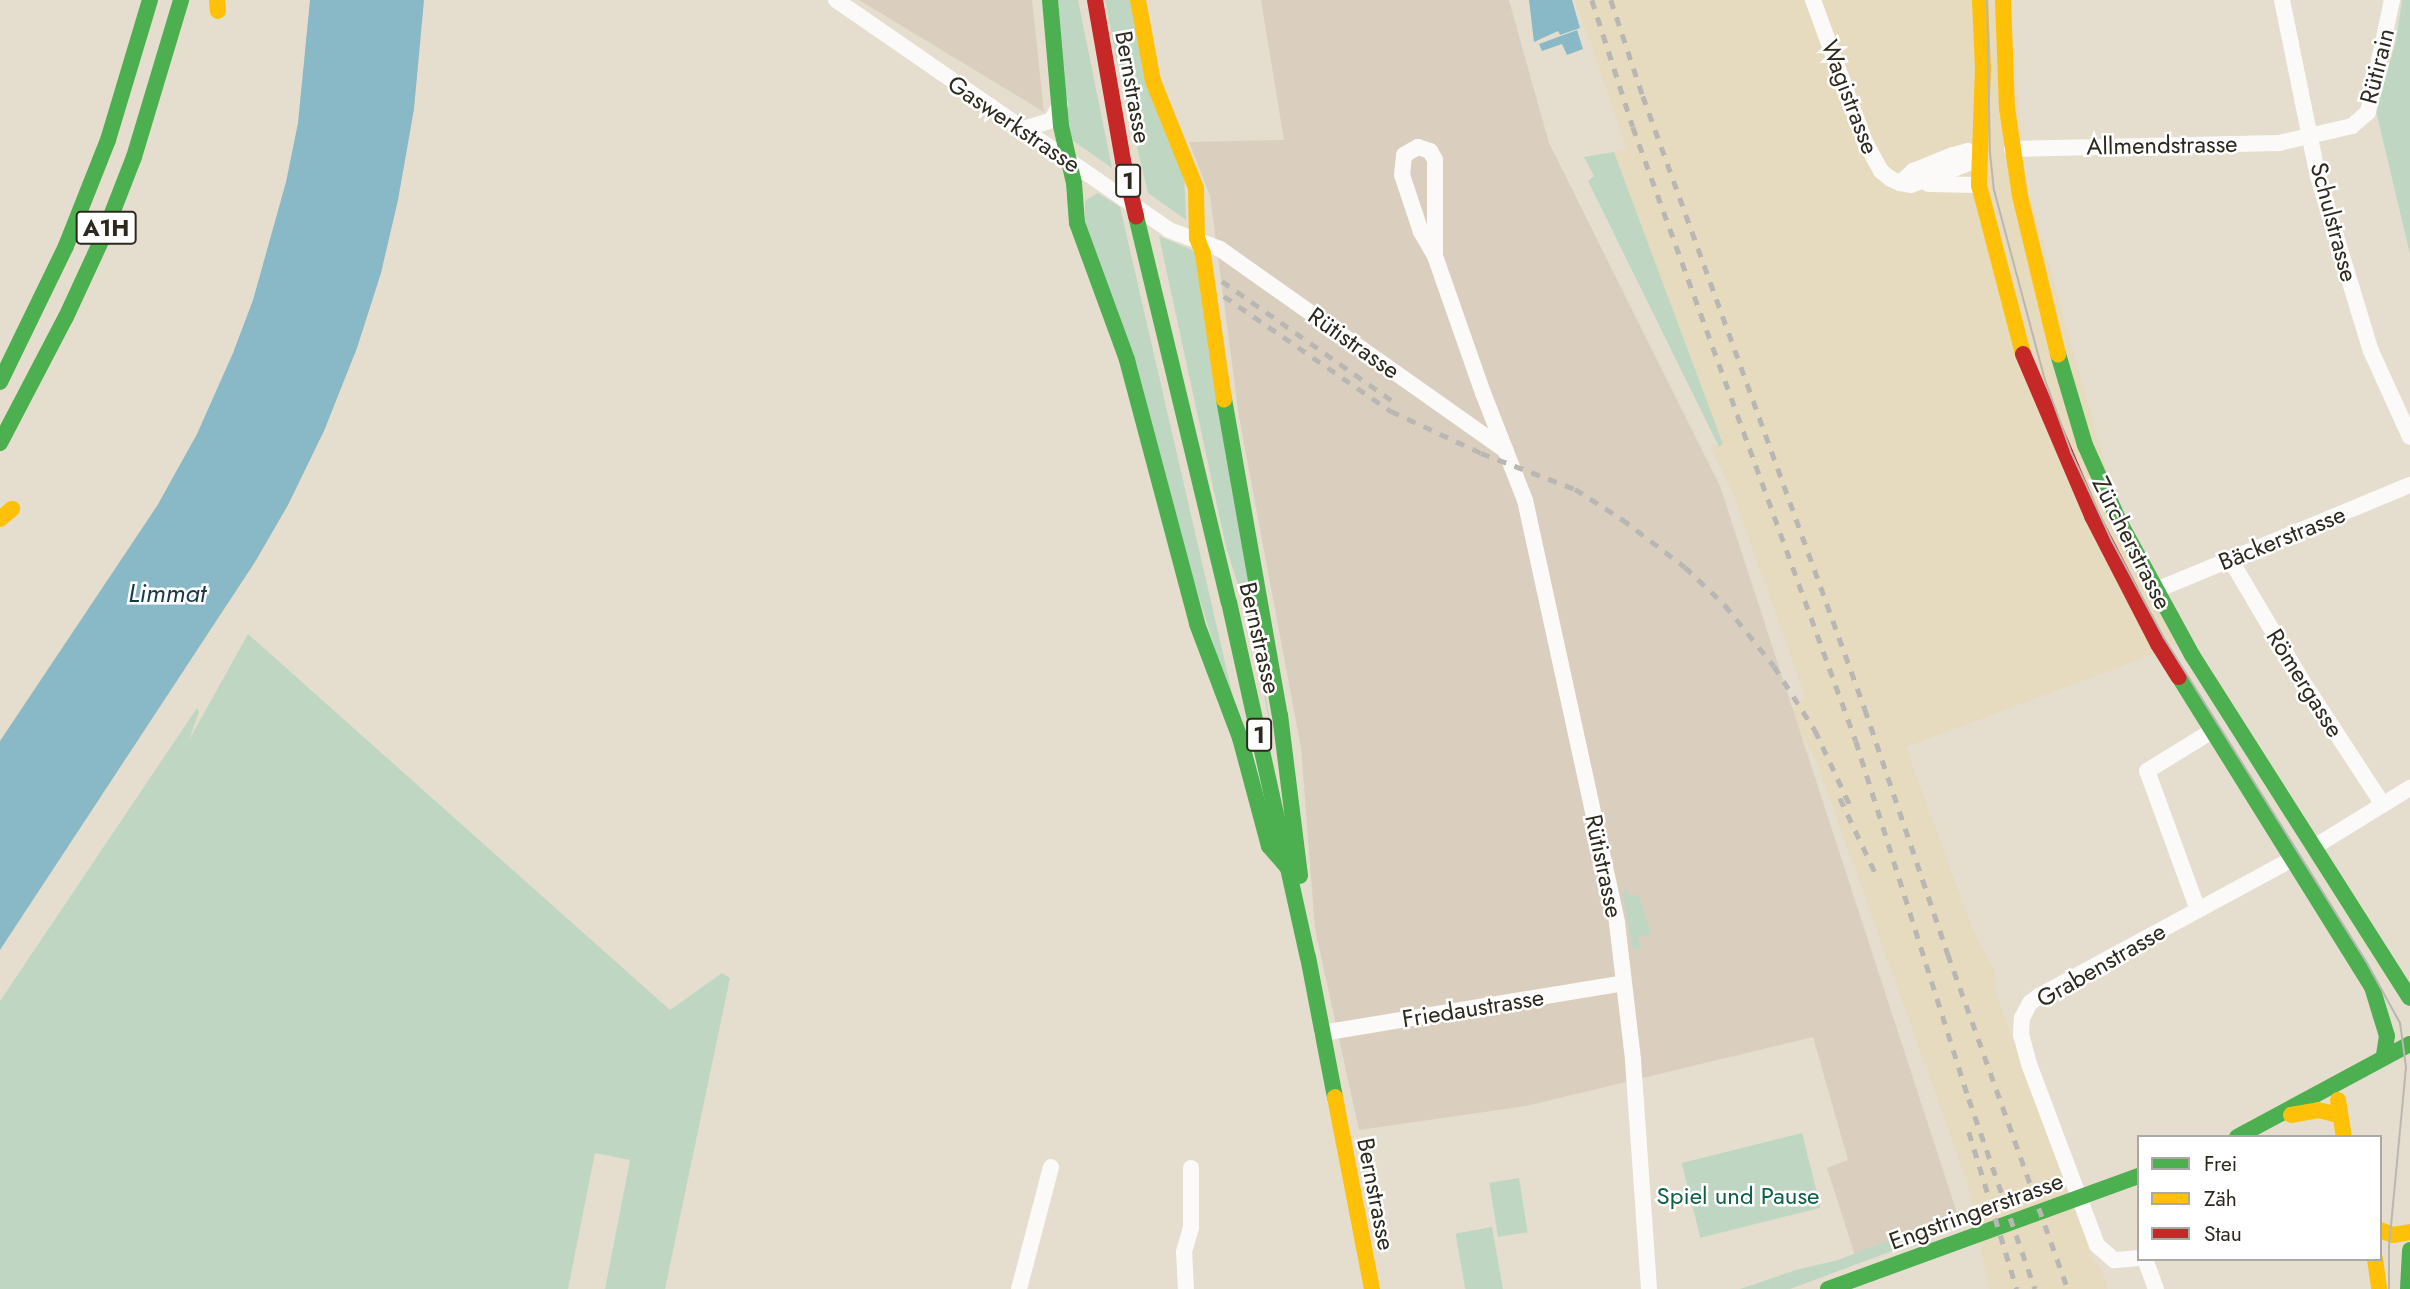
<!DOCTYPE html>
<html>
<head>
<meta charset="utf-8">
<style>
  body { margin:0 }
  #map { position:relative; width:2410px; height:1289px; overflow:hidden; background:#e5dece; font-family:Jost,sans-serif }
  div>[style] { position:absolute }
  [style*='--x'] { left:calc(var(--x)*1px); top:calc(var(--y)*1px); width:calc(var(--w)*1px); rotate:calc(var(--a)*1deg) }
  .built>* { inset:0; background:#e6dabf }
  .industrial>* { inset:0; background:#dacfbe }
  .green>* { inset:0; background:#bfd7c2; transform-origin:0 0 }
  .water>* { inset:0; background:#89b8c6 }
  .street>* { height:16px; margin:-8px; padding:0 8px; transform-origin:8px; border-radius:8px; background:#fbfaf8 }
  .fast>* { height:16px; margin:-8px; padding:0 8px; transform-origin:8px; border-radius:8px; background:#4caf50 }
  .slow>* { height:16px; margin:-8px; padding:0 8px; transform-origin:8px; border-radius:8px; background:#ffc107 }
  .jam>* { height:16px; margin:-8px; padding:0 8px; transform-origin:8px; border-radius:8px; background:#c62828 }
  .tram>* { height:2px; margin:-1px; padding:0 1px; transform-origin:1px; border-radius:1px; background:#b9b7b3 }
  .rail>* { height:4.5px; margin-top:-2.25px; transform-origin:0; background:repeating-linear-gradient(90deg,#b9b7b3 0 9px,transparent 0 18px) }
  span { translate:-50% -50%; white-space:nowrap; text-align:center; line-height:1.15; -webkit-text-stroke:5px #fff; paint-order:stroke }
  .shield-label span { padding:2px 5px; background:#fff; border:2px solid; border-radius:5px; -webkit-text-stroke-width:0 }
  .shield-label { font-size:23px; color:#2d291e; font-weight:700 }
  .street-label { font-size:24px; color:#2d291e }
  .park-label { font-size:24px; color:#0d6143 }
  .water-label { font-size:26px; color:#173945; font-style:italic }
  .legend { position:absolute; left:2137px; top:1135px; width:245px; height:126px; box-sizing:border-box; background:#fff; border:2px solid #aba9a5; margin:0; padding:9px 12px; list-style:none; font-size:21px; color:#2d291e }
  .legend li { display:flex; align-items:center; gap:14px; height:35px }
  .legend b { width:35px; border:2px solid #aba9a5 }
</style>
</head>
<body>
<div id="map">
  <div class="built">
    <div style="clip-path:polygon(1575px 0,2010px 0,2025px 178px,2118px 510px,2188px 641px,1906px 747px,1972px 928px,1995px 973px,1996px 994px,2094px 1262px,2100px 1266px,2108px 1289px,1989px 1289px,1968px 1185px,1816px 761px,1789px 712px,1805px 696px,1731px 489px,1710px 446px,1723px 444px,1614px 152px,1626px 148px)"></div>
  </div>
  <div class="industrial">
    <div style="clip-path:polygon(859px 0,1032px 0,1044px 112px)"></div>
    <div style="clip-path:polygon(1261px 0,1509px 0,1549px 143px,1720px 486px,1957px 1213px,1857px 1262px,1827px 1168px,1848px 1160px,1813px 1037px,1526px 1106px,1359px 1130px,1315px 929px,1301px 748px,1239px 417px,1210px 196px,1189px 142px,1284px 140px)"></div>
  </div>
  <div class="green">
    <div style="clip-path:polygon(1053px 0,1078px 0,1112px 168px,1069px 138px)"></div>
    <div style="clip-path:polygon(1105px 0,1132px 0,1184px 170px,1186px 220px,1148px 193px,1117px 63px)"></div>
    <div style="clip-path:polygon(2402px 0,2410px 0,2410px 254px,2376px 111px,2396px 41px)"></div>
    <div style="clip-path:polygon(1614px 152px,1723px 444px,1719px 447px,1588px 181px,1594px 176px,1584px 157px)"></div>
    <div style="clip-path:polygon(1098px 193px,1120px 207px,1233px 697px,1230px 697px,1085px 231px,1085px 201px)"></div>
    <div style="clip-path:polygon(1159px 236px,1192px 250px,1198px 259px,1273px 742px,1251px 626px,1226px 547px)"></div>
    <div style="clip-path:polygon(248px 634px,670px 1010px,722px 973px,730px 978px,665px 1289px,605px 1289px,630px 1160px,595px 1153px,568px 1289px,0 1289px,0 1001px,197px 708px,199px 712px,189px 740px)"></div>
    <div style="clip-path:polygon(1625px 887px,1629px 897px,1638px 894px,1651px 933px,1638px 938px,1641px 948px,1636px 949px,1633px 949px,1623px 895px)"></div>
    <div style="left:1802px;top:1133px;width:77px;height:124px;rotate:76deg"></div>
    <div style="left:1519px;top:1178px;width:55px;height:30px;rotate:81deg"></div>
    <div style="left:1492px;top:1227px;width:63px;height:37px;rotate:80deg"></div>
    <div style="clip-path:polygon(1902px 1235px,1906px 1245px,1903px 1247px,1790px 1289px,1740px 1289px,1796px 1270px,1838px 1260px)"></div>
  </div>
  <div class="water">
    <div style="clip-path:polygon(310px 0,424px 0,414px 109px,398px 200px,381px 273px,357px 348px,324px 431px,288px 505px,255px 562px,0 950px,0 741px,157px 506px,197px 434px,233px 353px,253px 300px,286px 182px,298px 123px)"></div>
    <div style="clip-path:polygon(1529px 0,1572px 0,1580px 28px,1560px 35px,1558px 31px,1534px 42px)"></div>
    <div style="clip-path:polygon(1577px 30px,1583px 49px,1567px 55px,1562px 44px,1542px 51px,1539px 44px)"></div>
  </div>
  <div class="street">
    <div style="--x:836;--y:0;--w:405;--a:34.6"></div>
    <div style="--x:1169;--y:230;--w:54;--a:20.4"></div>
    <div style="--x:1220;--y:249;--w:350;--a:35.2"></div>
    <div style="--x:1813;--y:0;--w:151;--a:69.9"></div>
    <div style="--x:1865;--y:142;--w:33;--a:61"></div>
    <div style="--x:1881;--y:171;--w:13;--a:39"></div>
    <div style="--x:1891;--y:179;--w:10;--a:24"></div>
    <div style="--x:1900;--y:183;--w:11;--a:10"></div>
    <div style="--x:1911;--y:185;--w:65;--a:-20.7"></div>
    <div style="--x:1972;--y:162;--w:10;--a:-45"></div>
    <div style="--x:1979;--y:155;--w:12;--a:-160"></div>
    <div style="--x:1968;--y:151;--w:16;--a:165"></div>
    <div style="--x:1953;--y:155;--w:43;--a:158.2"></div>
    <div style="--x:1913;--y:171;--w:18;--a:137"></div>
    <div style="--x:2282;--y:0;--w:181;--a:78.5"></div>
    <div style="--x:2318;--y:177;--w:182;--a:73.1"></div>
    <div style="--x:2371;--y:351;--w:94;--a:65.6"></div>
    <div style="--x:1020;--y:130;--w:34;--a:-17"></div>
    <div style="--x:1052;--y:120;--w:18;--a:-63"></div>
    <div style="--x:1418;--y:147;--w:13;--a:18"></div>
    <div style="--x:1430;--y:151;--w:10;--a:61"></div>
    <div style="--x:1435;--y:160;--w:96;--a:90"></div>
    <div style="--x:1435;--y:256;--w:28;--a:-120"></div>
    <div style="--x:1421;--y:232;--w:60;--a:-108.4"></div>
    <div style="--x:1402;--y:175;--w:20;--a:-84"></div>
    <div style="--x:1404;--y:155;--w:16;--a:-30"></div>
    <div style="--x:2012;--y:149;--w:267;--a:-1.3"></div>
    <div style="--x:2279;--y:143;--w:75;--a:-13.1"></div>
    <div style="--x:2352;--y:126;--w:21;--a:-41"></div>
    <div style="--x:2368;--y:112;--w:115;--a:-77.9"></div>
    <div style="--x:1928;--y:184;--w:51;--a:1.1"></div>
    <div style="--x:1435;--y:256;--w:145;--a:70.7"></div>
    <div style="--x:1483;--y:393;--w:115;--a:68.6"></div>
    <div style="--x:1525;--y:500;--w:433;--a:77.7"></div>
    <div style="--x:1617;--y:923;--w:138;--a:83.3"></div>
    <div style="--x:1633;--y:1060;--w:230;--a:86"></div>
    <div style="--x:2230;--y:559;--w:139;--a:59.4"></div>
    <div style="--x:2301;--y:679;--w:150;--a:56.9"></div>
    <div style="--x:2154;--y:591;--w:277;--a:-22.5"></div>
    <div style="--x:2314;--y:847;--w:113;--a:-31.6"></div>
    <div style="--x:2198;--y:910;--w:148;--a:-110.1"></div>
    <div style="--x:2147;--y:771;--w:76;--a:-31.6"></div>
    <div style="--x:1322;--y:1033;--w:306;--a:-9.4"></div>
    <div style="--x:2139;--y:1258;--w:25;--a:175"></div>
    <div style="--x:2114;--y:1260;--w:23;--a:-139"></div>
    <div style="--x:2097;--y:1245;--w:193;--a:-110.6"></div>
    <div style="--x:2029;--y:1064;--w:30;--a:-105"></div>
    <div style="--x:2021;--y:1035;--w:17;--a:-87"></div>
    <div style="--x:2022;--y:1018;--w:17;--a:-62"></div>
    <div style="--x:2030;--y:1003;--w:11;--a:-38"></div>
    <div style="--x:2039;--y:996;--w:288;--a:-28.4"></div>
    <div style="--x:2145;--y:1259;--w:32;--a:70"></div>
    <div style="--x:1019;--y:1289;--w:126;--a:-75.3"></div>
    <div style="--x:1186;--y:1289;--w:37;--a:-93"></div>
    <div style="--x:1184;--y:1252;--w:26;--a:-74"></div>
    <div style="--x:1191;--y:1227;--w:59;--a:-90"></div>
  </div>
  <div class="fast">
    <div style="--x:1050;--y:0;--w:126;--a:85"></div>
    <div style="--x:1061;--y:126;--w:58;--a:77.2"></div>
    <div style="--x:1074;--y:183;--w:40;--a:85.7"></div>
    <div style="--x:1077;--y:223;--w:146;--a:69.9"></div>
    <div style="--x:1127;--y:360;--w:273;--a:75.1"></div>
    <div style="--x:1197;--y:624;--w:122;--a:69.3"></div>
    <div style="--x:1240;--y:738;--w:112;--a:75"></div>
    <div style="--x:1269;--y:846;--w:30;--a:49"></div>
    <div style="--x:1136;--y:216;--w:397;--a:76.5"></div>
    <div style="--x:1229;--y:602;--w:364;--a:77.5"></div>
    <div style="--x:1308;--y:957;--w:143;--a:79.1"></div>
    <div style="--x:2058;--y:354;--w:95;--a:73.5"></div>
    <div style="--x:2085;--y:445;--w:83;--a:65.9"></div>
    <div style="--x:2119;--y:521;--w:153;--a:61.4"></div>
    <div style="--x:2192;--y:655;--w:406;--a:57.6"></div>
    <div style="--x:0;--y:382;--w:151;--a:-64.1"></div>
    <div style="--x:66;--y:246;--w:114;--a:-68.4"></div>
    <div style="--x:108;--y:140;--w:146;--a:-73.3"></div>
    <div style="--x:1224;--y:399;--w:321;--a:80"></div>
    <div style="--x:1280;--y:715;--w:162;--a:82.9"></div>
    <div style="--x:0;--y:443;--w:142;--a:-62.4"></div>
    <div style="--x:66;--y:317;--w:86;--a:-65.2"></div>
    <div style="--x:102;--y:239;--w:88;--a:-68.7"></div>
    <div style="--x:134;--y:157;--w:164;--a:-73.3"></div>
    <div style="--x:2179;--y:677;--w:365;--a:58.1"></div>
    <div style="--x:2372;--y:987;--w:51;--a:73"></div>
    <div style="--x:2387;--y:1036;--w:20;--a:99"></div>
    <div style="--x:2237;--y:1137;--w:196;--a:-28.3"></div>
    <div style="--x:1828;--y:1289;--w:331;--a:-20"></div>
    <div style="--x:2408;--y:1289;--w:39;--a:-87"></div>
  </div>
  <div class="slow">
    <div style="--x:217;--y:0;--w:11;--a:85"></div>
    <div style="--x:1138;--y:0;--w:82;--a:79.5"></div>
    <div style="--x:1153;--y:81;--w:115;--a:68.1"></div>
    <div style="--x:1196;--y:188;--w:50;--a:88.9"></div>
    <div style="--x:1197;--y:238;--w:17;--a:69"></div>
    <div style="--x:1203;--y:254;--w:147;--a:81.8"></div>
    <div style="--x:1980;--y:0;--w:68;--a:87.5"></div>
    <div style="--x:1983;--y:68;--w:117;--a:92"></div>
    <div style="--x:1979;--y:185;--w:175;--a:75.4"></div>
    <div style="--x:2003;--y:0;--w:108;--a:87.9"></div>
    <div style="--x:2007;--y:108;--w:89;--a:81.6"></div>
    <div style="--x:2020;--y:196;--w:163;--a:76.5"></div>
    <div style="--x:0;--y:519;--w:16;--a:-40"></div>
    <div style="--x:1335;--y:1097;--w:196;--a:79.1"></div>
    <div style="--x:2338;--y:1100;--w:37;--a:81"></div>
    <div style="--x:2291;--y:1115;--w:27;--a:-10"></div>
    <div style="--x:2318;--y:1110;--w:21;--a:14"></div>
    <div style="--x:2380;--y:1230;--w:14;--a:21"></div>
    <div style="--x:2393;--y:1235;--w:17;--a:-10"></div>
    <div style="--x:2375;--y:1259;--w:30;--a:82"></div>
  </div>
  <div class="jam">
    <div style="--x:1095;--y:0;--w:163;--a:80.1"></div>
    <div style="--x:1123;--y:161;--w:57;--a:76.7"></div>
    <div style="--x:2023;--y:354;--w:176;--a:66.9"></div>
    <div style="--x:2092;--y:516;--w:144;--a:62.7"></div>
    <div style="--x:2158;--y:644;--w:39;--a:58"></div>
  </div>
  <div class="tram">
    <div style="--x:1987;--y:0;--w:153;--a:88.9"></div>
    <div style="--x:1990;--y:153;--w:37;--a:84"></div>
    <div style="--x:1994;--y:190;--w:197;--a:75"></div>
    <div style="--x:2045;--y:380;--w:77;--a:70.1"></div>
    <div style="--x:2071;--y:452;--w:98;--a:65.3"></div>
    <div style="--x:2112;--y:541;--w:110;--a:61.8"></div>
    <div style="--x:2164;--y:638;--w:385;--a:58"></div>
    <div style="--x:2368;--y:965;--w:66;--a:61.1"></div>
    <div style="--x:2400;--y:1023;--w:44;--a:82.2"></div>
    <div style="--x:2406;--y:1067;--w:182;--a:95.4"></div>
    <div style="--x:2389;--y:1248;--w:41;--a:90"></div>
  </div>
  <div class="rail">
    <div style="--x:1592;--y:0;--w:133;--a:72.1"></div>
    <div style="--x:1633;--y:127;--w:653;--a:70.04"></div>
    <div style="--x:1856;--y:741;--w:375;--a:72.5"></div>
    <div style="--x:1969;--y:1099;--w:201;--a:70.8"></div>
    <div style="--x:1611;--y:0;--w:101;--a:71.6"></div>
    <div style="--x:1643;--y:96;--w:652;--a:70.09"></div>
    <div style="--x:1865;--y:709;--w:259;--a:71.3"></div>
    <div style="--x:1948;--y:954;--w:356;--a:70.3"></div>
    <div style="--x:1222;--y:281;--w:210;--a:35.1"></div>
    <div style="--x:1224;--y:296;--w:203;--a:34.6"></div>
    <div style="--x:1391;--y:411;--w:99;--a:25"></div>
    <div style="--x:1481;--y:453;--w:101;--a:21"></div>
    <div style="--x:1575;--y:489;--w:56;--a:32.6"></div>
    <div style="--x:1622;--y:519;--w:79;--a:37.3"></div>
    <div style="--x:1685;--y:567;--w:55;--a:43.5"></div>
    <div style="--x:1725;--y:605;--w:78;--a:51.2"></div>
    <div style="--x:1774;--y:666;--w:76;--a:57.4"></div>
    <div style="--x:1815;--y:730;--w:83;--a:65"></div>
    <div style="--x:1840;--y:798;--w:84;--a:64.7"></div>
    <div style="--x:1969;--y:1132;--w:164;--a:73"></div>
  </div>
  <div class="shield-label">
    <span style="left:1128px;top:181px">1</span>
    <span style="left:106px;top:228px">A1H</span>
    <span style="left:1259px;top:735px">1</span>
  </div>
  <div class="street-label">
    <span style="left:2377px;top:66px;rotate:-76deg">Rütirain</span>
    <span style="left:1133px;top:87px;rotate:80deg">Bernstrasse</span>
    <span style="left:1850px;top:97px;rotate:69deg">Wagistrasse</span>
    <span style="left:1014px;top:124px;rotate:34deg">Gaswerkstrasse</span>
    <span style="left:2162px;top:145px;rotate:-1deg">Allmendstrasse</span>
    <span style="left:2334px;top:222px;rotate:75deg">Schulstrasse</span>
    <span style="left:1354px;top:343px;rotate:35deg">Rütistrasse</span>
    <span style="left:2282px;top:538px;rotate:-22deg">Bäckerstrasse</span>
    <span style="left:2132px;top:543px;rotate:63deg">Zürcherstrasse</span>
    <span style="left:1260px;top:638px;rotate:77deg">Bernstrasse</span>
    <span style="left:2305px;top:683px;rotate:58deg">Römergasse</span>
    <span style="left:1604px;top:866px;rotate:78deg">Rütistrasse</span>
    <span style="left:2101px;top:965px;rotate:-30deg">Grabenstrasse</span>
    <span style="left:1473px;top:1008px;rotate:-9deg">Friedaustrasse</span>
    <span style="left:1376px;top:1194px;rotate:79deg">Bernstrasse</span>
    <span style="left:1976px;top:1211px;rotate:-20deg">Engstringerstrasse</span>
  </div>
  <div class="park-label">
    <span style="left:1738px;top:1196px">Spiel und Pause</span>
  </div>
  <div class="water-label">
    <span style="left:167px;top:594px">Limmat</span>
  </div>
  <ul class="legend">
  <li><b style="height:9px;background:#4caf50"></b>Frei</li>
  <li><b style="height:9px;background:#ffc107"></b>Zäh</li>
  <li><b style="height:9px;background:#c62828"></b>Stau</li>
  </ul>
</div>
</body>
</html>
